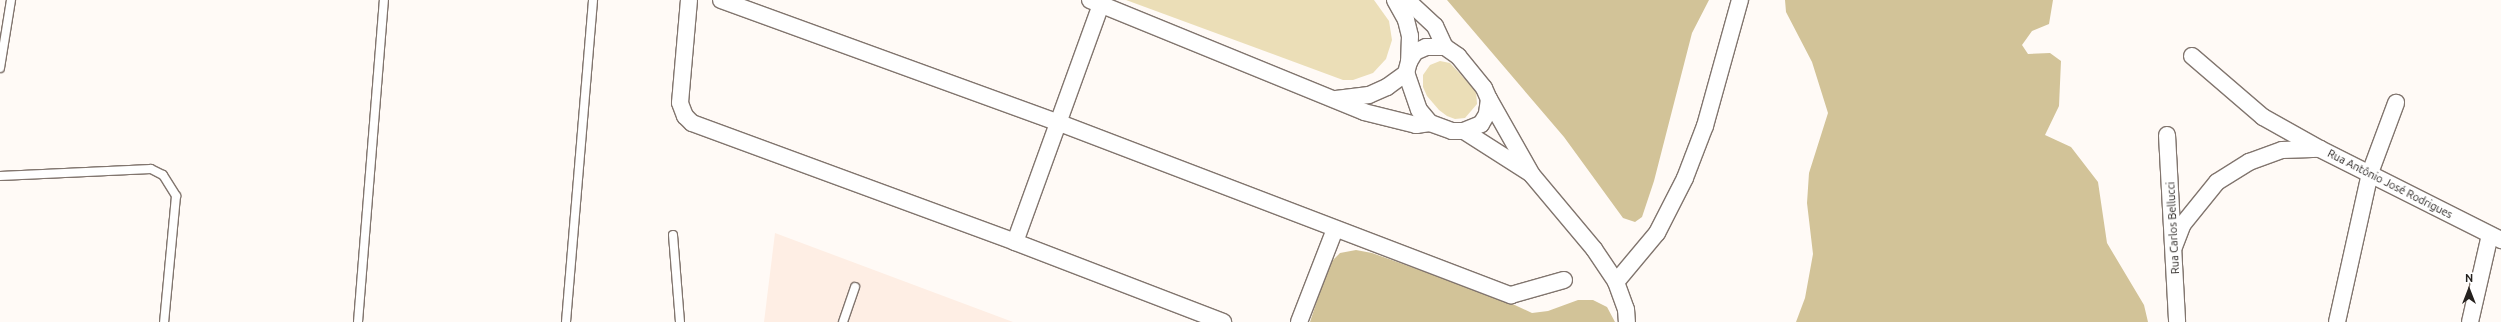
<!DOCTYPE html>
<html>
<head>
<meta charset="utf-8">
<style>
  body { margin:0 }
  #map { position:relative; width:2501px; height:322px; overflow:hidden; background:#fffaf6; font-family:Ubuntu,sans-serif }
  div>[style] { position:absolute }
  [style*='--x'] { left:calc(var(--x)*1px); top:calc(var(--y)*1px); width:calc(var(--w)*1px); rotate:calc(var(--a)*1deg) }
  .built>* { inset:0; background:#feeee4 }
  .green>* { inset:0; background:#ebdeb7 }
  .forest>* { inset:0; background:#d2c398 }
  .roads { filter:drop-shadow(1px 0 #81756e) drop-shadow(-1px 0 #81756e) drop-shadow(0 1px #81756e) drop-shadow(0 -1px #81756e) }
  .lane>* { height:8px; margin:-4px; padding:0 4px; transform-origin:4px; border-radius:4px; background:#fff }
  .street>* { height:16px; margin:-8px; padding:0 8px; transform-origin:8px; border-radius:8px; background:#fff }
  span { translate:-50% -50%; white-space:nowrap; text-align:center; line-height:1.15; -webkit-text-stroke:3.5px #fff; paint-order:stroke }
  .street-label { font-size:11px; color:#25211e }
  .north { position:absolute; left:2449px; top:270px; width:40px; height:40px; -webkit-text-stroke:3px #fff; paint-order:stroke; rotate:0deg; font-size:11px; font-weight:700; line-height:16px; text-align:center; color:#25211e }
  .north::after { content:''; display:block; margin:auto; width:14px; height:18px; background:#25211e; clip-path:polygon(50% 0,100% 100%,50% 72%,0 100%) }
</style>
</head>
<body>
<div id="map">
  <div class="built">
    <div style="clip-path:polygon(775px 233px,1013px 322px,764px 322px)"></div>
  </div>
  <div class="green">
    <div style="clip-path:polygon(1126px 0,1374px 0,1389px 21px,1392px 40px,1386px 59px,1373px 73px,1353px 80px,1343px 80px)"></div>
    <div style="clip-path:polygon(1440px 61px,1450px 63px,1476px 91px,1477px 104px,1465px 118px,1455px 119px,1447px 116px,1439px 110px,1427px 96px,1423px 87px,1423px 75px,1430px 65px)"></div>
  </div>
  <div class="forest">
    <div style="clip-path:polygon(1447px 0,1709px 0,1692px 33px,1654px 181px,1642px 217px,1635px 222px,1623px 218px,1564px 137px)"></div>
    <div style="clip-path:polygon(1785px 0,2053px 0,2049px 24px,2032px 31px,2022px 45px,2028px 54px,2050px 53px,2061px 61px,2059px 106px,2045px 135px,2071px 147px,2098px 182px,2107px 243px,2144px 305px,2148px 322px,1796px 322px,1805px 298px,1813px 254px,1807px 203px,1809px 173px,1828px 113px,1812px 62px,1786px 12px)"></div>
    <div style="clip-path:polygon(1356px 250px,1372px 253px,1504px 300px,1532px 313px,1548px 311px,1578px 300px,1593px 300px,1607px 307px,1615px 322px,1310px 322px,1329px 264px,1340px 253px)"></div>
  </div>
  <div class="roads">
    <div class="lane">
      <div style="--x:0;--y:68;--w:69;--a:-80.8"></div>
      <div style="--x:0;--y:176;--w:151;--a:-2.7"></div>
      <div style="--x:151;--y:169;--w:13;--a:27"></div>
      <div style="--x:163;--y:175;--w:25;--a:58"></div>
      <div style="--x:176;--y:196;--w:127;--a:95.4"></div>
      <div style="--x:673;--y:235;--w:87;--a:85.4"></div>
      <div style="--x:358;--y:322;--w:323;--a:-85.4"></div>
      <div style="--x:566;--y:322;--w:323;--a:-85.2"></div>
      <div style="--x:843;--y:322;--w:37;--a:-71"></div>
    </div>
    <div class="street">
      <div style="--x:689;--y:0;--w:103;--a:95"></div>
      <div style="--x:680;--y:103;--w:14;--a:69"></div>
      <div style="--x:685;--y:116;--w:10;--a:45"></div>
      <div style="--x:692;--y:123;--w:344;--a:20.2"></div>
      <div style="--x:1015;--y:242;--w:223;--a:21"></div>
      <div style="--x:721;--y:0;--w:357;--a:20"></div>
      <div style="--x:1057;--y:122;--w:486;--a:20.9"></div>
      <div style="--x:1511;--y:295;--w:55;--a:-15.8"></div>
      <div style="--x:1090;--y:0;--w:296;--a:22.2"></div>
      <div style="--x:1364;--y:112;--w:54;--a:14"></div>
      <div style="--x:1416;--y:125;--w:14;--a:-8"></div>
      <div style="--x:1395;--y:0;--w:23;--a:61"></div>
      <div style="--x:1406;--y:20;--w:16;--a:76"></div>
      <div style="--x:1410;--y:36;--w:26;--a:92"></div>
      <div style="--x:1407;--y:0;--w:38;--a:43"></div>
      <div style="--x:1435;--y:26;--w:23;--a:65"></div>
      <div style="--x:1426;--y:47;--w:19;--a:0"></div>
      <div style="--x:1445;--y:47;--w:16;--a:35"></div>
      <div style="--x:1458;--y:56;--w:41;--a:50.9"></div>
      <div style="--x:1484;--y:88;--w:12;--a:66"></div>
      <div style="--x:1489;--y:99;--w:15;--a:98"></div>
      <div style="--x:1487;--y:114;--w:12;--a:121"></div>
      <div style="--x:1481;--y:124;--w:18;--a:158"></div>
      <div style="--x:1464;--y:131;--w:12;--a:180"></div>
      <div style="--x:1452;--y:131;--w:23;--a:-160"></div>
      <div style="--x:1430;--y:123;--w:17;--a:-130"></div>
      <div style="--x:1419;--y:110;--w:39;--a:-109"></div>
      <div style="--x:1406;--y:73;--w:11;--a:-75"></div>
      <div style="--x:1409;--y:62;--w:12;--a:-59"></div>
      <div style="--x:1415;--y:52;--w:12;--a:-24"></div>
      <div style="--x:2192;--y:56;--w:94;--a:40.7"></div>
      <div style="--x:2263;--y:117;--w:65;--a:29.3"></div>
      <div style="--x:1336;--y:99;--w:33;--a:-7"></div>
      <div style="--x:1369;--y:95;--w:20;--a:-24"></div>
      <div style="--x:1387;--y:87;--w:24;--a:-36"></div>
      <div style="--x:1489;--y:99;--w:87;--a:60.5"></div>
      <div style="--x:1532;--y:175;--w:97;--a:50"></div>
      <div style="--x:1594;--y:249;--w:40;--a:56"></div>
      <div style="--x:1616;--y:282;--w:29;--a:70"></div>
      <div style="--x:1626;--y:309;--w:13;--a:86"></div>
      <div style="--x:1464;--y:131;--w:78;--a:32.5"></div>
      <div style="--x:2167;--y:135;--w:187;--a:86.9"></div>
      <div style="--x:1015;--y:242;--w:252;--a:-70.1"></div>
      <div style="--x:2174;--y:247;--w:25;--a:-69"></div>
      <div style="--x:2183;--y:224;--w:54;--a:-51"></div>
      <div style="--x:2217;--y:182;--w:38;--a:-32"></div>
      <div style="--x:2249;--y:162;--w:35;--a:-20"></div>
      <div style="--x:2282;--y:150;--w:38;--a:-2"></div>
      <div style="--x:2320;--y:149;--w:203;--a:26.7"></div>
      <div style="--x:1616;--y:282;--w:64;--a:-50.1"></div>
      <div style="--x:1657;--y:233;--w:62;--a:-63"></div>
      <div style="--x:1685;--y:178;--w:56;--a:-69"></div>
      <div style="--x:1705;--y:126;--w:131;--a:-74.5"></div>
      <div style="--x:1299;--y:322;--w:100;--a:-68.8"></div>
      <div style="--x:2337;--y:322;--w:153;--a:-77.5"></div>
      <div style="--x:2370;--y:173;--w:75;--a:-69.6"></div>
      <div style="--x:2470;--y:322;--w:89;--a:-77.1"></div>
    </div>
  </div>
  <div class="street-label">
    <span style="left:2390px;top:184px;rotate:27deg">Rua Antônio José Rodrigues</span>
    <span style="left:2173px;top:228px;rotate:-93deg">Rua Carlos Bellucci</span>
  </div>
  <div class="north">N</div>
</div>
</body>
</html>
